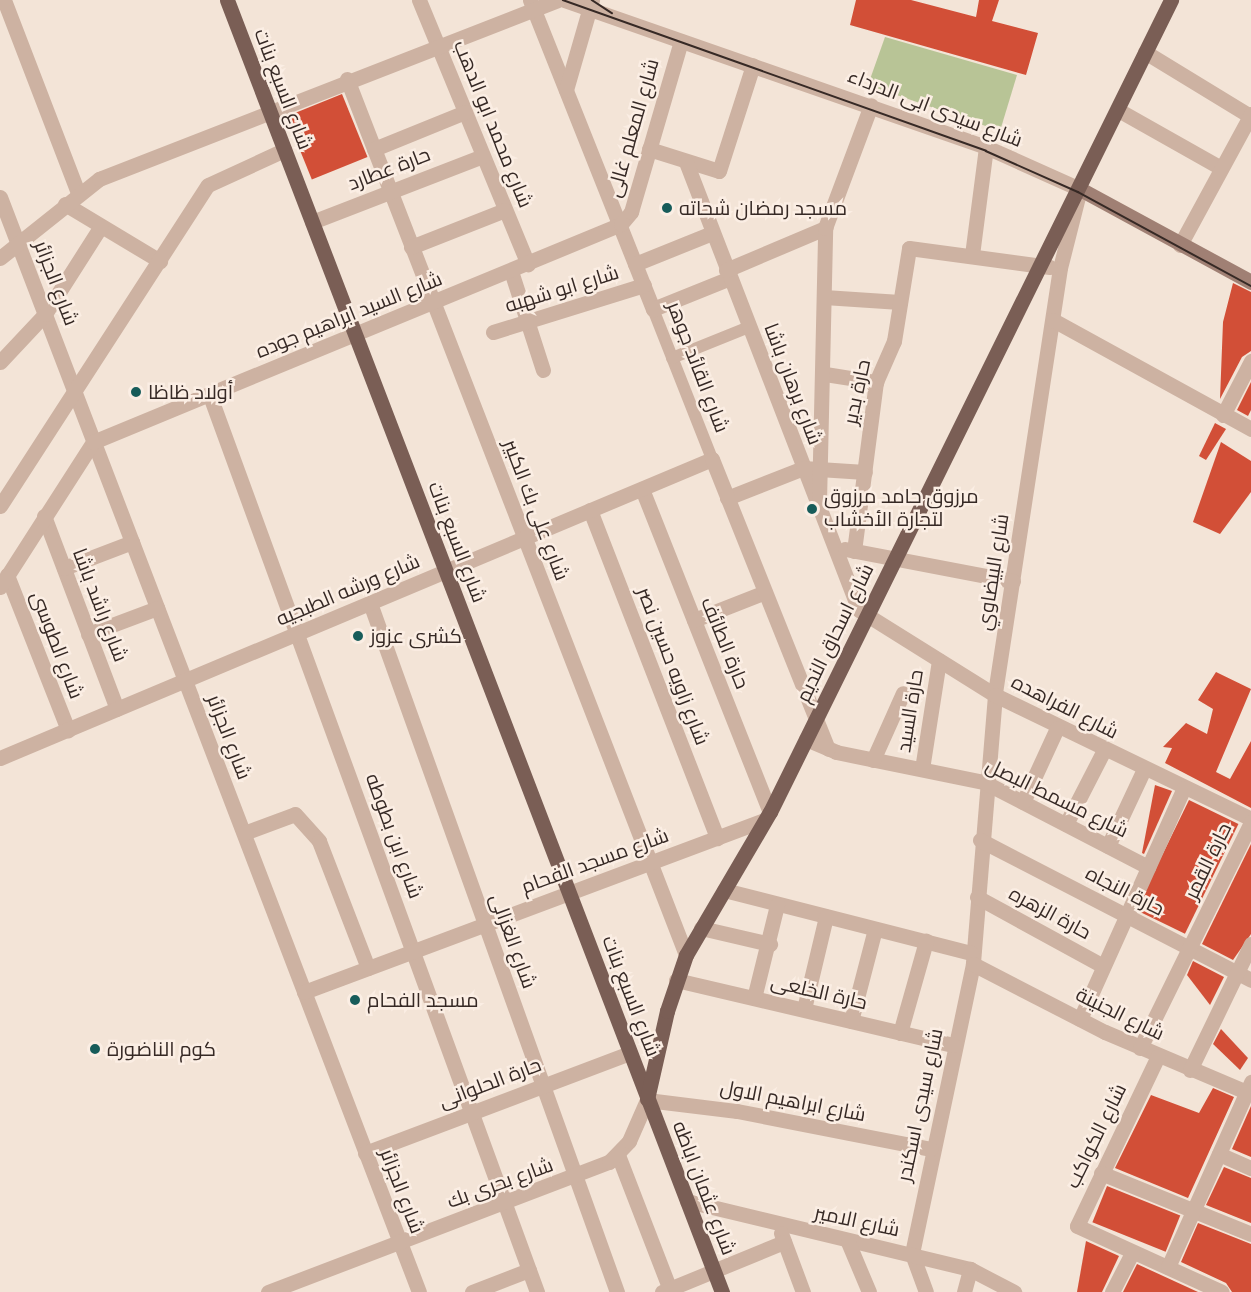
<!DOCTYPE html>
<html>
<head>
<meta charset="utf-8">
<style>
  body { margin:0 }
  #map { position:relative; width:1251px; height:1292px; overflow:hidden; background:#f3e4d7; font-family:Karla,Cairo,sans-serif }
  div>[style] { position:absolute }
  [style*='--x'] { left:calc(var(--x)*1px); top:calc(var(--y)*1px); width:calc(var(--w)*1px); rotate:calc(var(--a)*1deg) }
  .green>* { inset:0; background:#b8c496 }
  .building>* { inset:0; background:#d24f37; transform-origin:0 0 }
  .pedestrian>* { height:12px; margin:-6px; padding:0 6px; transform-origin:6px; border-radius:6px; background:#cdb2a2 }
  .minor>* { height:15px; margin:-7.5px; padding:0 7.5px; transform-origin:7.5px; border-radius:7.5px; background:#cdb2a2 }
  .secondary>* { height:15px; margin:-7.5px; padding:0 7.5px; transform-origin:7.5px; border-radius:7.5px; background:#a08074 }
  .primary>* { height:15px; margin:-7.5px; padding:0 7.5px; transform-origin:7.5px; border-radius:7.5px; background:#7a5e55 }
  .tram>* { height:1.5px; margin:-0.75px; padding:0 0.75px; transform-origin:0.75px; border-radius:0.75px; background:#362925 }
  .dots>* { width:16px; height:16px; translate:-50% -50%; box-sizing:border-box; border:3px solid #fbeee4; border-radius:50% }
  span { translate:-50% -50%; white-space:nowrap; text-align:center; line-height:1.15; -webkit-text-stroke:5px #fbeee4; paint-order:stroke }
  .street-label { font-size:20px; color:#362925 }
  .poi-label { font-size:20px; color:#362925 }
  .left { translate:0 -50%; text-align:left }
</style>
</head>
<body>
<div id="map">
  <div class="green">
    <div style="clip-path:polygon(885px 37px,1017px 75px,1000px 131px,868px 85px)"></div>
  </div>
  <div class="building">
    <div style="clip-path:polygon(856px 0,911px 0,976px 17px,979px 0,999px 0,992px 21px,1038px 33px,1026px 75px,850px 25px)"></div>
    <div style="left:342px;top:94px;width:68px;height:60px;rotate:68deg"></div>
    <div style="clip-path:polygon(1233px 283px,1251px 292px,1251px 351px,1242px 357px,1220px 399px,1223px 322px)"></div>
    <div style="clip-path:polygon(1251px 382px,1251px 410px,1248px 416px,1237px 410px)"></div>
    <div style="clip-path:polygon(1215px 423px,1226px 429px,1206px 460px,1199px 456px)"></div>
    <div style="clip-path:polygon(1221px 442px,1251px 461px,1251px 492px,1220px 534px,1193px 522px)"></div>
    <div style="clip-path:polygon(1216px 672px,1251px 689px,1216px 772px,1230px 779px,1251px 741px,1251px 808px,1165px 763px,1172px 748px,1163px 747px,1186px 723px,1207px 734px,1213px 709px,1198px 700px)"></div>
    <div style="clip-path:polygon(1155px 785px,1172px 791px,1144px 854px,1142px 853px)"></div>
    <div style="left:1189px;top:800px;width:55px;height:122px;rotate:26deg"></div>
    <div style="clip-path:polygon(1251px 844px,1251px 934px,1233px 960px,1202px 944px)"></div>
    <div style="clip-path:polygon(1193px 961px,1224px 977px,1210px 1005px,1187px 975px)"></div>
    <div style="clip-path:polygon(1221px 1029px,1248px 1058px,1240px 1070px,1213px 1044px)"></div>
    <div style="clip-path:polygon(1213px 1088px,1234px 1097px,1188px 1198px,1115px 1168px,1151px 1095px,1199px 1113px)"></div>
    <div style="clip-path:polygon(1251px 1106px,1251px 1157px,1232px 1149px)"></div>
    <div style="clip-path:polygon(1224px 1167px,1251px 1178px,1251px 1223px,1206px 1205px)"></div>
    <div style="left:1107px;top:1186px;width:79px;height:39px;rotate:22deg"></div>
    <div style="clip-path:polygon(1198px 1223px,1251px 1244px,1251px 1292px,1232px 1292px,1226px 1283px,1181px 1262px)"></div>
    <div style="clip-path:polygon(1086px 1241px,1119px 1256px,1102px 1292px,1077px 1292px)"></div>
    <div style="clip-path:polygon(1137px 1264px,1198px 1292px,1123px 1292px)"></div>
  </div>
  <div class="pedestrian">
    <div style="--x:653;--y:309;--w:161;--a:68.5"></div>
    <div style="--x:672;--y:358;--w:83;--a:-21.9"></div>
  </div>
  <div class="minor">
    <div style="--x:4;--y:0;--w:207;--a:69"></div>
    <div style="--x:419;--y:0;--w:286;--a:67.6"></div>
    <div style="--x:530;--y:0;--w:333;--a:68.3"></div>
    <div style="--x:653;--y:309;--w:83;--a:-21.9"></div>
    <div style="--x:564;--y:0;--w:447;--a:19.2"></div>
    <div style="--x:986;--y:147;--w:103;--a:24.1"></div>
    <div style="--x:1080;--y:189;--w:81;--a:104.2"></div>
    <div style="--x:1060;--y:268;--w:432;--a:98.7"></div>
    <div style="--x:995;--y:695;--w:270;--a:94.7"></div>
    <div style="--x:973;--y:964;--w:296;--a:101.9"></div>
    <div style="--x:912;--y:1254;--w:40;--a:69.8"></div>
    <div style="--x:1145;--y:52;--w:123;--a:31.4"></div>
    <div style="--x:347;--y:79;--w:939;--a:68.84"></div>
    <div style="--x:566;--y:90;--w:94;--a:-73.9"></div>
    <div style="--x:1120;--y:111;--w:116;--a:29.4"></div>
    <div style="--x:374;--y:149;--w:98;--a:-22.1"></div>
    <div style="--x:649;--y:149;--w:73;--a:17.4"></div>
    <div style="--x:719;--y:171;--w:111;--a:-72.2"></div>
    <div style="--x:686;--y:162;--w:480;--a:68.9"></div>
    <div style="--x:859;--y:610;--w:160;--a:32"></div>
    <div style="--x:995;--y:695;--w:284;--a:25.8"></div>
    <div style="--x:0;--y:197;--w:1172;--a:69.06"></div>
    <div style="--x:65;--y:204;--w:111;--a:31"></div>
    <div style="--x:312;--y:222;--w:183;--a:-21.1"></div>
    <div style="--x:1180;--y:245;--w:149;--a:-61.5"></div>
    <div style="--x:411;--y:247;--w:101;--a:-21.5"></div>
    <div style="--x:972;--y:255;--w:109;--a:-82.6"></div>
    <div style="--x:0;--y:258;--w:127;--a:-38.6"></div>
    <div style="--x:99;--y:179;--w:492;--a:-21.3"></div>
    <div style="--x:635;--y:264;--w:83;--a:-21.9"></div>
    <div style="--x:726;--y:270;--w:108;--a:-23"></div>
    <div style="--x:511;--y:271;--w:104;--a:72.1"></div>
    <div style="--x:824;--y:297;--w:76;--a:3.8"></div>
    <div style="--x:1053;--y:320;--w:226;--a:28.8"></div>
    <div style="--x:493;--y:332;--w:158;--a:-17.3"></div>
    <div style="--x:0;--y:362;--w:66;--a:-46.8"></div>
    <div style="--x:45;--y:314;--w:104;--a:-57.5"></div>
    <div style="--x:825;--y:374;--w:52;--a:8.9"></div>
    <div style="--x:210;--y:396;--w:954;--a:69.95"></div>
    <div style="--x:1223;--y:415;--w:61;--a:-62.6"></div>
    <div style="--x:642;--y:489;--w:347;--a:68.4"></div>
    <div style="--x:727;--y:498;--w:82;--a:-21.5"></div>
    <div style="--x:803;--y:468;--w:62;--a:3.7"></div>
    <div style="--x:819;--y:502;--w:274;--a:-88.7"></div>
    <div style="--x:825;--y:228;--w:131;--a:-69.5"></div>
    <div style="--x:0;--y:506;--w:382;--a:-57.1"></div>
    <div style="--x:208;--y:185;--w:84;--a:-24.7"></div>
    <div style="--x:590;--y:510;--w:352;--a:68.8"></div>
    <div style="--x:44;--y:516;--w:206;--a:69.3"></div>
    <div style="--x:845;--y:549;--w:171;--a:10.8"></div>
    <div style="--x:854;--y:551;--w:170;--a:-82.6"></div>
    <div style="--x:876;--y:382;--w:45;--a:-66.3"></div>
    <div style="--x:894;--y:341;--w:94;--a:-80.8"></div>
    <div style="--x:909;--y:248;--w:142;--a:7.7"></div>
    <div style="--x:64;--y:568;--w:73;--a:-20.9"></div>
    <div style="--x:7;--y:575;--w:167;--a:68.5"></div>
    <div style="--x:0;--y:587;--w:172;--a:-57.3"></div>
    <div style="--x:93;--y:442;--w:571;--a:-22.43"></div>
    <div style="--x:621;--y:224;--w:16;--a:-50"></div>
    <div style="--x:631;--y:212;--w:178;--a:-73.7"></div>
    <div style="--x:370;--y:603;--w:732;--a:70.28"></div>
    <div style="--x:694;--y:620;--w:76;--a:-21.5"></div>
    <div style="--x:88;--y:634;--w:74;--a:-20.6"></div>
    <div style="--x:806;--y:739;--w:33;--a:23"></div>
    <div style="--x:836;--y:752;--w:151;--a:11.5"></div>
    <div style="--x:984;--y:782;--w:185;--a:27.4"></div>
    <div style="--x:0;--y:758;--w:772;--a:-22.78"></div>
    <div style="--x:712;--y:459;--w:312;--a:68.2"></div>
    <div style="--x:873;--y:760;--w:73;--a:-65.9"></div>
    <div style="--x:922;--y:769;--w:110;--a:-81.1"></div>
    <div style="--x:1023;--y:802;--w:81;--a:-65.3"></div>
    <div style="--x:1066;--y:824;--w:83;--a:-62.8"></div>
    <div style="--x:244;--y:833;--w:54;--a:-20.4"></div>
    <div style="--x:295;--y:814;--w:36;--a:48"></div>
    <div style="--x:319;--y:841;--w:136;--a:68.9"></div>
    <div style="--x:980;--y:840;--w:305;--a:27.3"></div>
    <div style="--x:1108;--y:846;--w:85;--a:-64.9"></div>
    <div style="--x:724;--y:890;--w:255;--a:14.3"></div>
    <div style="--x:977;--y:897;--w:144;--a:28.7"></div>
    <div style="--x:701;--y:928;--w:71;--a:13.1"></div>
    <div style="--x:973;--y:964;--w:148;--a:27.3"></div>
    <div style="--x:1105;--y:1032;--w:159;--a:23"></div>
    <div style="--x:676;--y:980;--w:285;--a:13.2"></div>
    <div style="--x:304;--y:992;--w:492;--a:-20.5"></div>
    <div style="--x:754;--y:998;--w:96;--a:-76.1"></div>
    <div style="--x:804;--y:1009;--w:95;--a:-76.6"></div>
    <div style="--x:1080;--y:1019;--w:253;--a:-65.8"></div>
    <div style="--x:851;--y:1021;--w:95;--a:-75.4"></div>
    <div style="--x:900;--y:1033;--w:96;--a:-74.2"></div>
    <div style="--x:1140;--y:1048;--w:252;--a:-63.8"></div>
    <div style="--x:1158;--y:1056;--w:188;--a:115.5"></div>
    <div style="--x:1077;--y:1226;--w:159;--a:24.5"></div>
    <div style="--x:1190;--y:1070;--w:140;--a:-64.2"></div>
    <div style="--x:365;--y:1153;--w:283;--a:-20.7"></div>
    <div style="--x:1219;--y:1154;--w:35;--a:24"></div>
    <div style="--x:618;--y:1155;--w:147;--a:68.9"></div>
    <div style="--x:1101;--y:1173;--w:162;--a:22.1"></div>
    <div style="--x:687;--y:1201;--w:291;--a:13.5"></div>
    <div style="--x:970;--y:1269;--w:50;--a:27.6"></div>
    <div style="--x:781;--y:1233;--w:63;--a:69.6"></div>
    <div style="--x:848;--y:1242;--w:54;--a:67.2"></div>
    <div style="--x:1168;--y:1267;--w:203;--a:-65.8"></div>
    <div style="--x:268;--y:1292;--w:365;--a:-20.9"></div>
    <div style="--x:609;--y:1162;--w:29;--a:-46"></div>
    <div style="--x:629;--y:1141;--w:45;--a:-66.3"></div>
    <div style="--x:647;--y:1100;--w:91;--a:7"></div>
    <div style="--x:737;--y:1111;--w:197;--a:11.1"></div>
    <div style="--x:472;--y:1292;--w:61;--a:-21.1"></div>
    <div style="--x:662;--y:1292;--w:132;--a:-22.3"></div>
    <div style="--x:964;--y:1292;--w:24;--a:-75"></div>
    <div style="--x:1112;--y:1292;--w:44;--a:-62.9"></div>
  </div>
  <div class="secondary">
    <div style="--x:1080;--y:189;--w:195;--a:28.5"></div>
  </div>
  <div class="primary">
    <div style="--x:227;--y:0;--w:1384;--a:69.04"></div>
    <div style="--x:647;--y:1099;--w:90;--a:-77.2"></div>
    <div style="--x:667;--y:1011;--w:59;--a:-71.3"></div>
    <div style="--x:686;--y:955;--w:166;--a:-59.6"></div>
    <div style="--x:770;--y:812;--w:906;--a:-63.72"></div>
  </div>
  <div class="tram">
    <div style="--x:563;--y:0;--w:449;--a:19.6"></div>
    <div style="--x:986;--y:151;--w:101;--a:24"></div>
    <div style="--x:1078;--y:192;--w:197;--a:28.5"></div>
    <div style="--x:592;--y:0;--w:24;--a:33"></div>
  </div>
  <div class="dots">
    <div style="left:667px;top:208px;background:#175c5a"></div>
    <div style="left:136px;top:392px;background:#175c5a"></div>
    <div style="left:812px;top:509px;background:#175c5a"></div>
    <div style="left:358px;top:636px;background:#175c5a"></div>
    <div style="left:355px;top:1000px;background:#175c5a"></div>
    <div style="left:95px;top:1049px;background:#175c5a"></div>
  </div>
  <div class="street-label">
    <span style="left:283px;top:89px;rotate:69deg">شارع السبع بنات</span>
    <span style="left:935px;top:108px;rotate:21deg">شارع سيدى ابى الدرداء</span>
    <span style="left:493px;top:124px;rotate:68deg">شارع محمد ابو الدهب</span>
    <span style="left:633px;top:128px;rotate:-74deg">شارع المعلم غالى</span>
    <span style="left:389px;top:169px;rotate:-21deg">حارة عطارد</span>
    <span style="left:56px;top:283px;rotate:69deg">شارع الجزائر</span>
    <span style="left:562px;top:289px;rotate:-17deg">شارع ابو شهبه</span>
    <span style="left:349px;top:315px;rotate:-22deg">شارع السيد ابراهيم جوده</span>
    <span style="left:698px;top:367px;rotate:69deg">شارع القائد جوهر</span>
    <span style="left:793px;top:384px;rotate:69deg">شارع برهان باشا</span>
    <span style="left:857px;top:392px;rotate:-78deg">حارة بدير</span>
    <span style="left:536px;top:510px;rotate:69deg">شارع على بك الكبير</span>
    <span style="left:457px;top:542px;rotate:69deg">شارع السبع بنات</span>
    <span style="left:993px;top:572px;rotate:-81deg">شارع البيضاوي</span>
    <span style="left:348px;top:590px;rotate:-23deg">شارع ورشه الطبجيه</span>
    <span style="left:100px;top:605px;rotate:69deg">شارع راشد باشا</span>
    <span style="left:835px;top:633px;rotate:-64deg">شارع اسحاق النديم</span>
    <span style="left:725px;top:643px;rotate:68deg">حارة الطائف</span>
    <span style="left:57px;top:645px;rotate:69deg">شارع الطوسى</span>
    <span style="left:673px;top:666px;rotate:69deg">شارع زاويه حسين نصر</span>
    <span style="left:1065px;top:707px;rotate:27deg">شارع الفراهده</span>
    <span style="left:910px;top:711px;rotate:-81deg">حارة السيد</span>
    <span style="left:229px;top:737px;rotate:69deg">شارع الجزائر</span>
    <span style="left:1057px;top:798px;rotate:26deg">شارع مسمط البصل</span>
    <span style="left:394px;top:836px;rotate:70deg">شارع ابن بطوطه</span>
    <span style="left:595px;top:861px;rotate:-20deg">شارع مسجد الفحام</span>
    <span style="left:1208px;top:861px;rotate:-64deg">حارة القمر</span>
    <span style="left:1125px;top:891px;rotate:27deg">حارة النجاه</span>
    <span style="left:1050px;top:913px;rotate:28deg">حارة الزهره</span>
    <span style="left:513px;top:941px;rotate:70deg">شارع الغزالى</span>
    <span style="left:819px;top:992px;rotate:13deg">حارة الخلعى</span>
    <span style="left:631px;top:996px;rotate:69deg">شارع السبع بنات</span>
    <span style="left:1120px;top:1014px;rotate:26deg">شارع الجنينة</span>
    <span style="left:490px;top:1083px;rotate:-21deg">حارة الحلوانى</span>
    <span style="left:793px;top:1101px;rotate:11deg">شارع ابراهيم الاول</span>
    <span style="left:920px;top:1105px;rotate:-78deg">شارع سيدى اسكندر</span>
    <span style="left:1096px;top:1136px;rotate:-64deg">شارع الكواكب</span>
    <span style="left:500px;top:1183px;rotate:-20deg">شارع بحرى بك</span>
    <span style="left:704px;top:1188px;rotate:69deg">شارع عثمان اباظه</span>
    <span style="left:402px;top:1191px;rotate:69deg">شارع الجزائر</span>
    <span style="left:857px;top:1221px;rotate:12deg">شارع الامير</span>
  </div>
  <div class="poi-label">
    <span class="left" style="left:679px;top:208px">مسجد رمضان شحاته</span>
    <span class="left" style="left:148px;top:392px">أولاد ظاظا</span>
    <span class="left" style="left:824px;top:508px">مرزوق حامد مرزوق<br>لتجارة الأخشاب</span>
    <span class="left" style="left:370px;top:636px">كشرى عزوز</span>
    <span class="left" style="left:367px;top:1000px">مسجد الفحام</span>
    <span class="left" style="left:107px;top:1049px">كوم الناضورة</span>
  </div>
</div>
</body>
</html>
